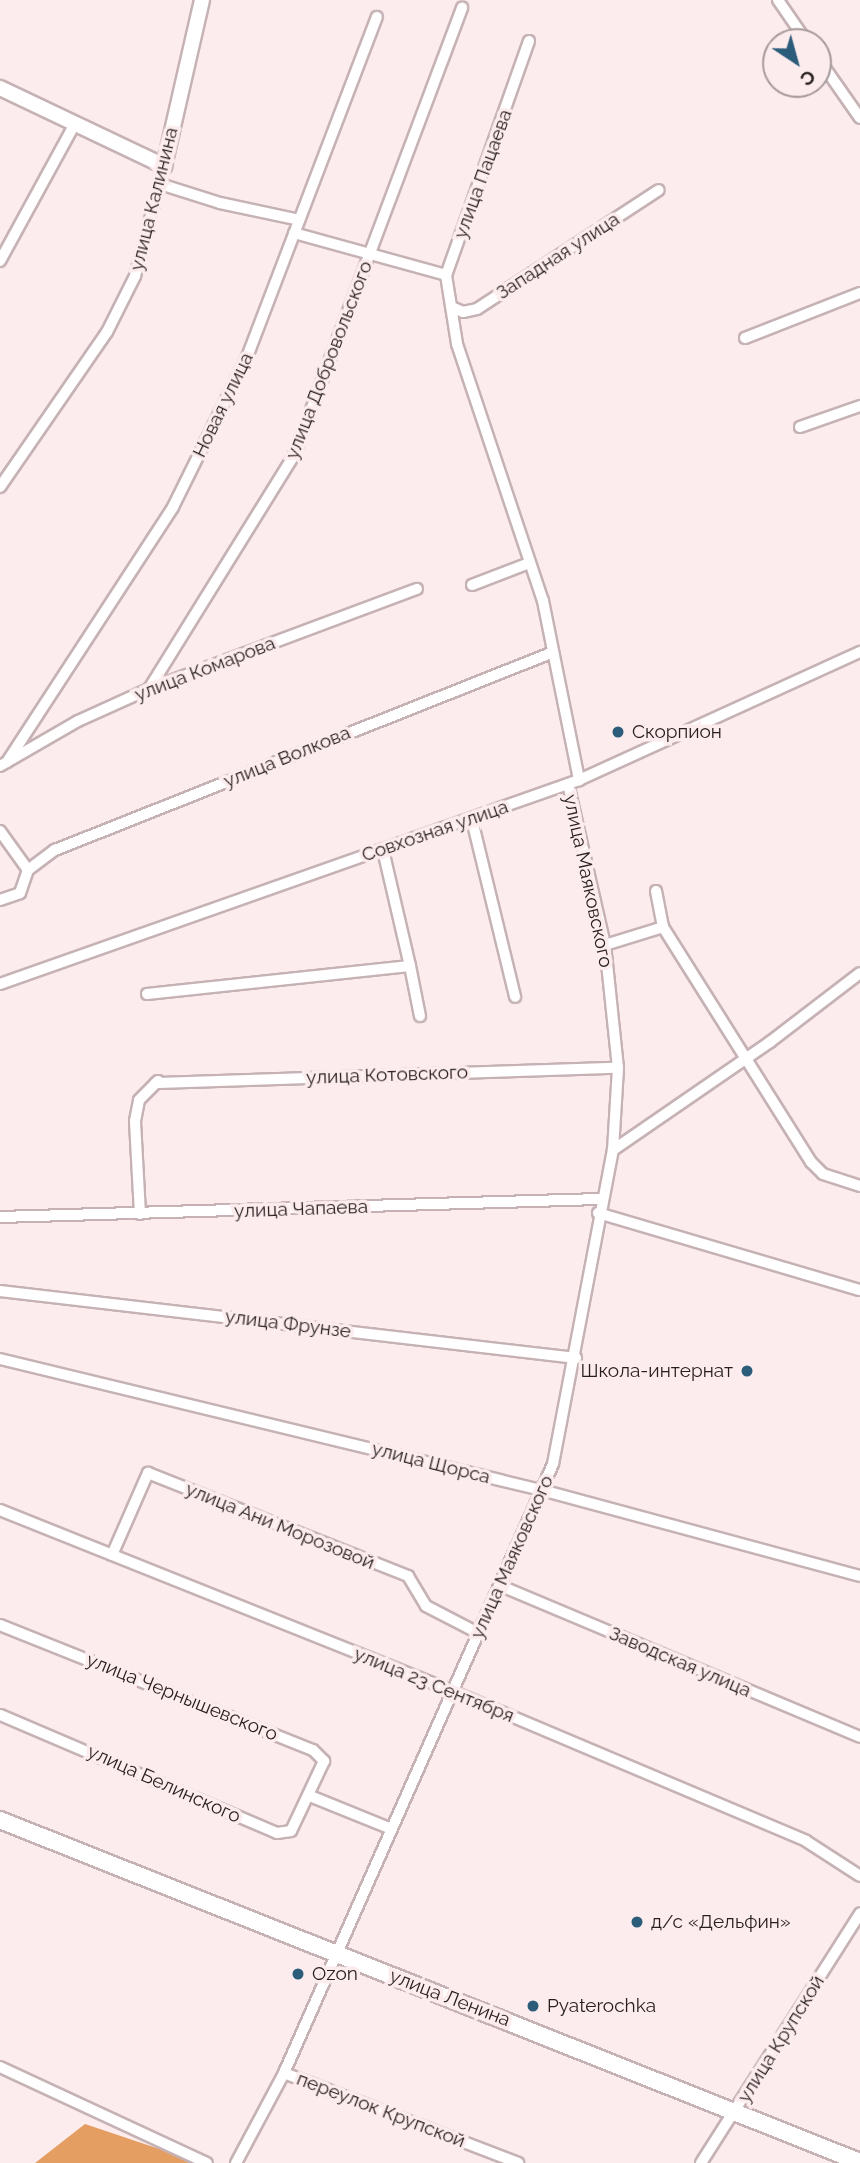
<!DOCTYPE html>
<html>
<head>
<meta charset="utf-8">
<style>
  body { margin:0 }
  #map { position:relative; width:860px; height:2163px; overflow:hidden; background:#fdecee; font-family:Raleway,sans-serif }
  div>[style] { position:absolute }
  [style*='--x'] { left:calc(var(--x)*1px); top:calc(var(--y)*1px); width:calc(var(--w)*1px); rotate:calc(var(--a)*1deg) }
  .forest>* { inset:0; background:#e49e61 }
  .roads { filter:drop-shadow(2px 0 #c6b2b5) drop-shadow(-2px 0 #c6b2b5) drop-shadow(0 2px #c6b2b5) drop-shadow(0 -2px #c6b2b5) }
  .street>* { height:10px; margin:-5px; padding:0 5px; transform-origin:5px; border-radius:5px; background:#fff }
  .secondary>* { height:14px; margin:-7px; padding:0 7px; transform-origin:7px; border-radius:7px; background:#fff }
  .primary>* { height:16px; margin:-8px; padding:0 8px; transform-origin:8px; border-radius:8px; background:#fff }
  .dots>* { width:19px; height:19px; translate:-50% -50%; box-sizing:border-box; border:4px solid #fdecee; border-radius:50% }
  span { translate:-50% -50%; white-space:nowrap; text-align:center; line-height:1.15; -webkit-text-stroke:7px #fdecee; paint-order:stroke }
  .street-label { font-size:19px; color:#261e1f }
  .poi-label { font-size:19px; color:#261e1f }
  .left { translate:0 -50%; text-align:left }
  .right { translate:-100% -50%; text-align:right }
  .north { position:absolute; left:762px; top:28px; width:70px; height:70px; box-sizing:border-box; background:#fdecee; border:2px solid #a79a9b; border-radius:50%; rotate:144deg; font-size:19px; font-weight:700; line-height:28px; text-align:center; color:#261e1f }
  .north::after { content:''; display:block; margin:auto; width:24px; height:32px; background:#2b5c7a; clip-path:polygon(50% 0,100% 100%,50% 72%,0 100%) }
</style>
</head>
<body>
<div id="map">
  <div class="forest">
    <div style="clip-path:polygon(85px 2124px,201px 2163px,35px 2163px)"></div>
  </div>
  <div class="roads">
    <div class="street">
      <div style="--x:778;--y:0;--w:51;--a:55.4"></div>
      <div style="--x:529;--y:41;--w:248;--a:109.5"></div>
      <div style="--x:446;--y:275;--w:70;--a:80.9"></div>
      <div style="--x:457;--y:344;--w:271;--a:71.5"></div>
      <div style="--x:543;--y:601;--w:183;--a:78.6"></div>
      <div style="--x:818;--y:58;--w:73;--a:55"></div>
      <div style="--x:160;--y:184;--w:63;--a:17.6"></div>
      <div style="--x:220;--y:203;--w:81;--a:12.1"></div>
      <div style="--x:294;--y:233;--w:158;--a:15.4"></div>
      <div style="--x:0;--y:261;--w:155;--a:-61.4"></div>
      <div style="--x:454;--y:308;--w:10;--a:24"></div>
      <div style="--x:463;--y:312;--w:14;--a:-12"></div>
      <div style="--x:477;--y:309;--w:217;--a:-33.2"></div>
      <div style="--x:745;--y:338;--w:123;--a:-21.4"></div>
      <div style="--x:800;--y:427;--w:64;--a:-19.3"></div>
      <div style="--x:0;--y:487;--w:188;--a:-55.4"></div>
      <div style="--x:107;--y:332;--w:63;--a:-63.4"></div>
      <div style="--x:135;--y:276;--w:114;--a:-75.2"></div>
      <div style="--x:472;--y:585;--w:61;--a:-21.1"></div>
      <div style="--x:149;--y:689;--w:275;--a:-58.2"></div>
      <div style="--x:294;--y:455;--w:478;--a:-69.4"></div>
      <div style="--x:7;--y:762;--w:304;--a:-56.9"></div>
      <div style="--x:173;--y:507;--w:167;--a:-63.7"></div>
      <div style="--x:247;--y:357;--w:364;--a:-69.1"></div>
      <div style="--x:0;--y:766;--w:90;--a:-30"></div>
      <div style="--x:78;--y:721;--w:78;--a:-24.3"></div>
      <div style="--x:149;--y:689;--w:286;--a:-20.5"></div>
      <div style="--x:472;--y:820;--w:182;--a:76.3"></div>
      <div style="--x:0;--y:831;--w:48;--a:54.3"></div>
      <div style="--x:28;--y:870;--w:34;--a:-37"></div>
      <div style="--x:55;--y:850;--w:534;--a:-21.66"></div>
      <div style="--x:656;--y:891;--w:37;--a:79"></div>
      <div style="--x:0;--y:900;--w:21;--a:-19"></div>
      <div style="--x:20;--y:893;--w:24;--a:-71"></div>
      <div style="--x:605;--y:945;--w:61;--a:-17.2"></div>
      <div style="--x:663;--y:927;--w:278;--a:57.8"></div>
      <div style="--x:811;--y:1162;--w:17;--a:45"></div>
      <div style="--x:823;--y:1174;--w:39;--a:18"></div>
      <div style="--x:410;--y:966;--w:51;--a:78.7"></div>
      <div style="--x:0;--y:984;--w:614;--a:-19.41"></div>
      <div style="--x:579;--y:780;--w:309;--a:-24.5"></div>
      <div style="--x:147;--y:994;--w:264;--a:-6.1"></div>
      <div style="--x:410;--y:966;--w:119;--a:-103.1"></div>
      <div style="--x:156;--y:1083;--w:462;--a:-1.9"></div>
      <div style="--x:613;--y:1150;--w:191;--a:-34.5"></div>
      <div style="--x:770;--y:1042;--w:113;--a:-37.5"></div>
      <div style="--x:598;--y:1213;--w:273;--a:16.4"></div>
      <div style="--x:140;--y:1214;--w:93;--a:-93.1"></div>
      <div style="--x:135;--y:1121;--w:21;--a:-79"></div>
      <div style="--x:139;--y:1100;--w:27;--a:-45"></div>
      <div style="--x:0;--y:1217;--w:601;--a:-1.72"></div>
      <div style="--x:0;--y:1291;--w:580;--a:6.63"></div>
      <div style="--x:0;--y:1359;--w:561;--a:13.61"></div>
      <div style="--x:545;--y:1491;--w:326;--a:15.1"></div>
      <div style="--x:0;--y:1510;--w:489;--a:21.8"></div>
      <div style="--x:454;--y:1692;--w:382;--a:22.9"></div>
      <div style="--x:806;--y:1841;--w:64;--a:32.9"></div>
      <div style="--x:112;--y:1555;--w:90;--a:-66.3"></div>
      <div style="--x:148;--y:1473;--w:280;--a:21.6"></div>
      <div style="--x:408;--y:1576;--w:35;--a:59"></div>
      <div style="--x:426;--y:1606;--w:59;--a:27.4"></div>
      <div style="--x:501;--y:1586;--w:389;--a:22.8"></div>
      <div style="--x:0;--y:1625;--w:337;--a:21.8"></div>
      <div style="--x:313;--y:1750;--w:16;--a:45"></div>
      <div style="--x:324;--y:1761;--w:77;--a:115.2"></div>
      <div style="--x:291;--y:1831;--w:14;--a:172"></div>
      <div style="--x:277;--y:1833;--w:301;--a:-156.9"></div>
      <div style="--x:310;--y:1796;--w:85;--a:22.1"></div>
      <div style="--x:0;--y:2067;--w:228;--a:24.9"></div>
      <div style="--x:284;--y:2073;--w:251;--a:21"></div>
      <div style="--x:236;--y:2163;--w:102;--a:-61.9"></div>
      <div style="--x:284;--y:2073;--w:666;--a:-66.17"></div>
      <div style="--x:553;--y:1464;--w:320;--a:-79.2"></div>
      <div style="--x:613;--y:1150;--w:82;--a:-86.5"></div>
      <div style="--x:618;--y:1068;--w:124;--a:-96"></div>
      <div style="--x:605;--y:945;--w:165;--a:-102.9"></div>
      <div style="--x:701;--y:2163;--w:296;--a:-57.5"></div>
    </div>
    <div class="secondary">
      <div style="--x:0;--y:88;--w:182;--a:25.4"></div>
      <div style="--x:164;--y:166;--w:170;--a:-77.1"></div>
    </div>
    <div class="primary">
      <div style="--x:0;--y:1820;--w:926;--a:21.69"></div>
    </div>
  </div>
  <div class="dots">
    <div style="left:618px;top:732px;background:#2b5c7a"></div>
    <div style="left:747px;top:1371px;background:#2b5c7a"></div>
    <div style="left:637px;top:1922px;background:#2b5c7a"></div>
    <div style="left:298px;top:1974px;background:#2b5c7a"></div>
    <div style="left:533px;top:2006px;background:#2b5c7a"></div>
  </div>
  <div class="street-label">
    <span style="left:483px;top:174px;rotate:-70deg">улица Пацаева</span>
    <span style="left:154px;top:199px;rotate:-76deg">улица Калинина</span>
    <span style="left:558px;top:256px;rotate:-33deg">Западная улица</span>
    <span style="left:329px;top:360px;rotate:-69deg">улица Добровольского</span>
    <span style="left:223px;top:405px;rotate:-64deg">Новая улица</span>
    <span style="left:205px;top:669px;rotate:-21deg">улица Комарова</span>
    <span style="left:287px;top:757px;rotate:-22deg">улица Волкова</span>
    <span style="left:435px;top:831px;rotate:-19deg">Совхозная улица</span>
    <span style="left:588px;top:881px;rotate:78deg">улица Маяковского</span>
    <span style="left:387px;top:1075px;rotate:-2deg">улица Котовского</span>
    <span style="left:301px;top:1209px;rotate:-2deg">улица Чапаева</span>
    <span style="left:288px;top:1324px;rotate:7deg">улица Фрунзе</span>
    <span style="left:431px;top:1463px;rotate:14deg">улица Щорса</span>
    <span style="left:280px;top:1526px;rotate:22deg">улица Ани Морозовой</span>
    <span style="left:512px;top:1557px;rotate:-66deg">улица Маяковского</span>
    <span style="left:680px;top:1662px;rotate:23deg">Заводская улица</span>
    <span style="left:434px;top:1685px;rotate:22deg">улица 23 Сентября</span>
    <span style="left:182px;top:1697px;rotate:22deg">улица Чернышевского</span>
    <span style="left:164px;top:1784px;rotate:24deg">улица Белинского</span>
    <span style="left:450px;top:1998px;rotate:21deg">улица Ленина</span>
    <span style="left:781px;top:2039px;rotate:-58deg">улица Крупской</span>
    <span style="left:381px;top:2110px;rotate:21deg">переулок Крупской</span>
  </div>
  <div class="poi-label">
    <span class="left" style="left:632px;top:732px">Скорпион</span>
    <span class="right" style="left:733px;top:1371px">Школа-интернат</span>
    <span class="left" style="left:651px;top:1922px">д/с «Дельфин»</span>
    <span class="left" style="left:312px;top:1974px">Ozon</span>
    <span class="left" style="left:547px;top:2006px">Pyaterochka</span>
  </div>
  <div class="north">С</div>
</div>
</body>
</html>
